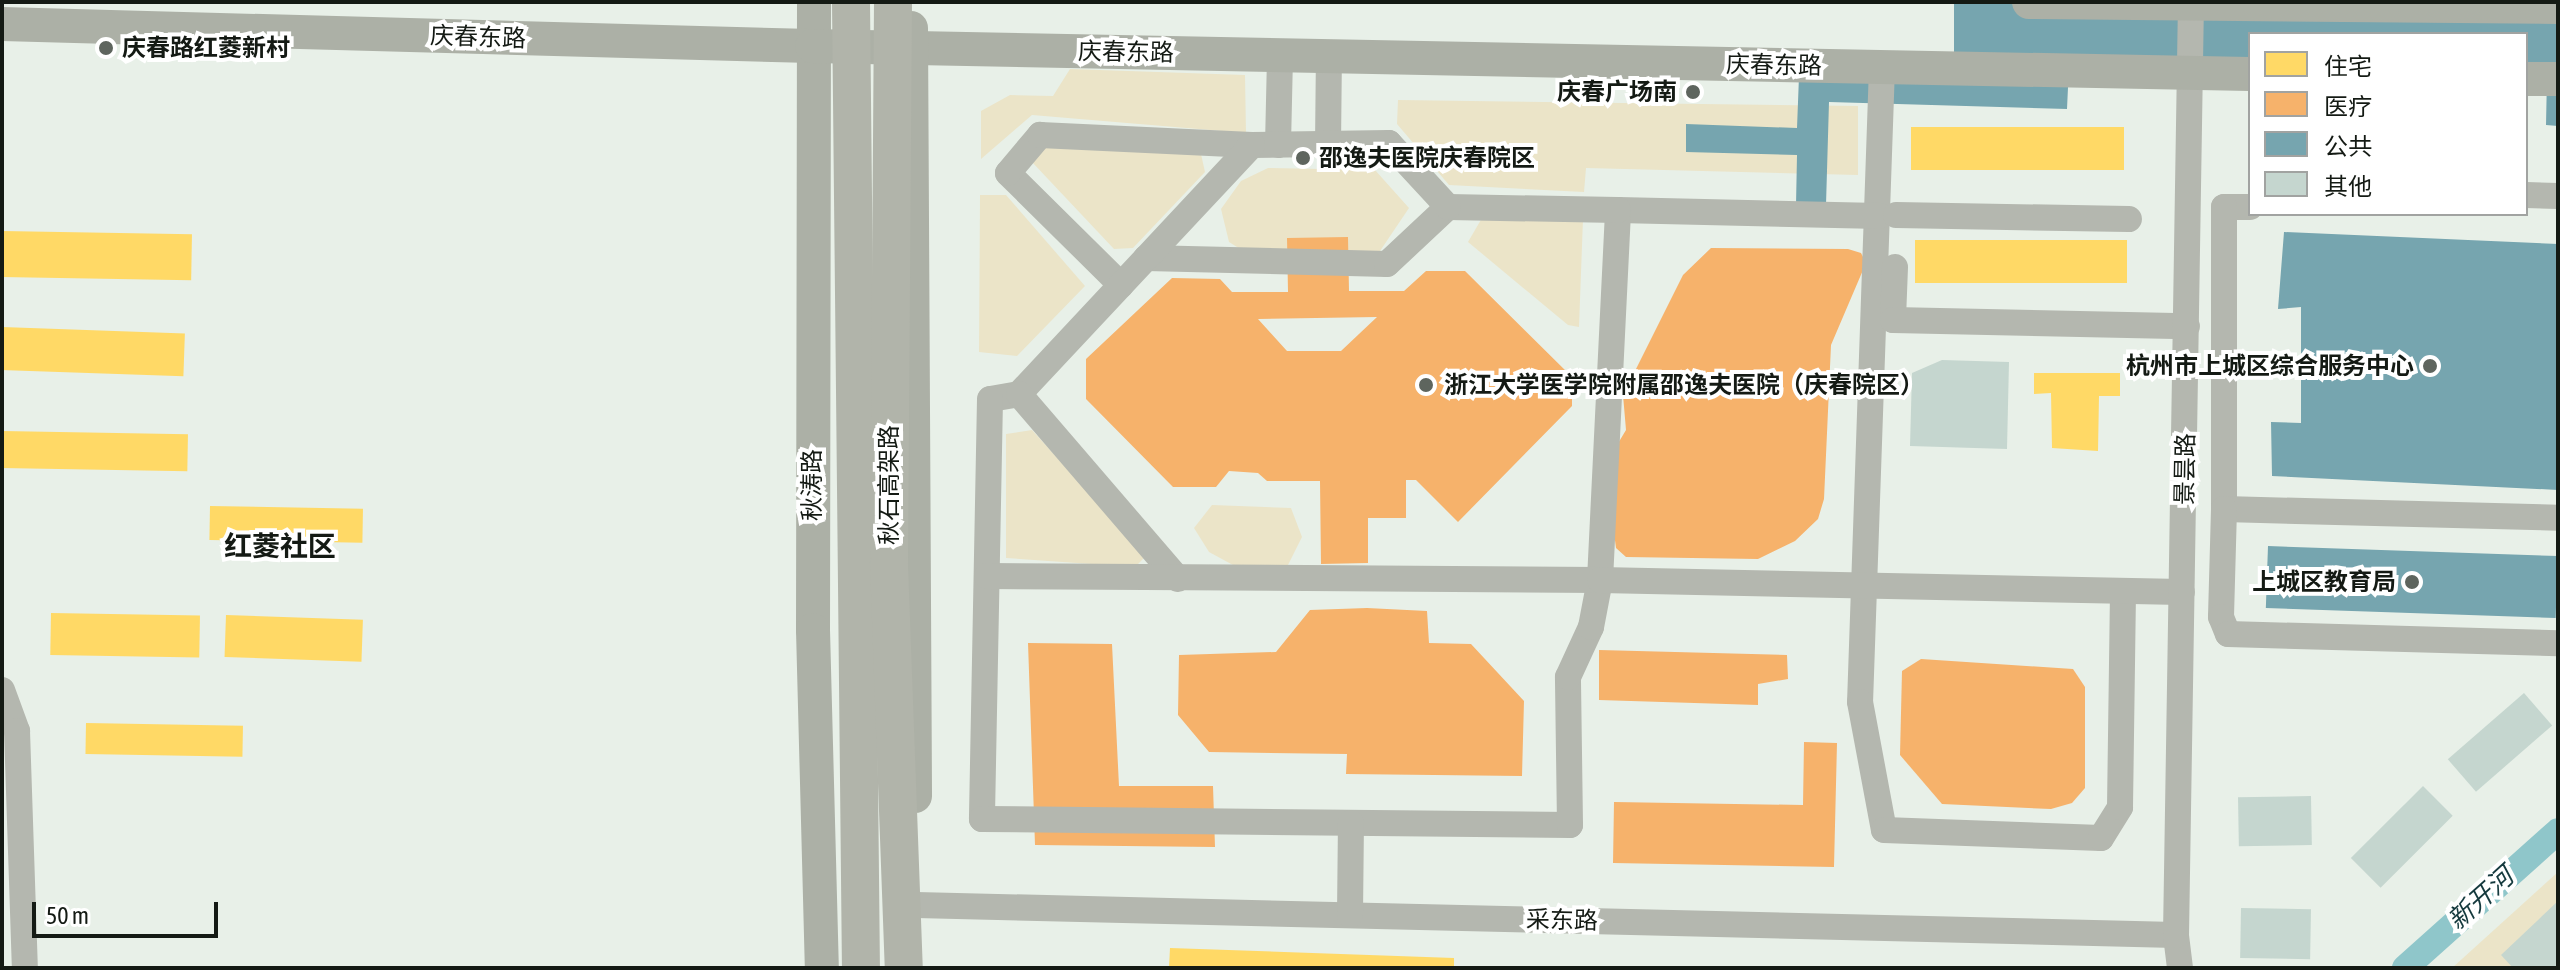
<!DOCTYPE html>
<html>
<head>
<meta charset="utf-8">
<style>
  body { margin:0 }
  #map { position:relative; width:2560px; height:970px; overflow:hidden; background:#e8f0e8; font-family:"Asap Condensed","Noto Sans SC",sans-serif }
  div>[style] { position:absolute }
  [style*='--x'] { left:calc(var(--x)*1px); top:calc(var(--y)*1px); width:calc(var(--w)*1px); rotate:calc(var(--a)*1deg) }
  .green>* { inset:0; background:#ebe4c8 }
  .homes>* { inset:0; background:#ffd966; transform-origin:0 0 }
  .health>* { inset:0; background:#f6b26b }
  .public>* { inset:0; background:#76a5af; transform-origin:0 0 }
  .canal>* { height:26px; margin:-13px; padding:0 13px; transform-origin:13px; border-radius:13px; background:#8fc6ca }
  .building>* { inset:0; background:#c5d6cf; transform-origin:0 0 }
  .minor>* { height:26px; margin:-13px; padding:0 13px; transform-origin:13px; border-radius:13px; background:#b4b7af }
  .major>* { height:34px; margin:-17px; padding:0 17px; transform-origin:17px; border-radius:17px; background:#acb0a6 }
  .highway>* { height:38px; margin:-19px; padding:0 19px; transform-origin:19px; border-radius:19px; background:#b1b4aa }
  .dots>* { width:22px; height:22px; translate:-50% -50%; box-sizing:border-box; border:4px solid #fff; border-radius:50% }
  span { translate:-50% -50%; white-space:nowrap; text-align:center; line-height:1.15; -webkit-text-stroke:8px #fff; paint-order:stroke }
  .street-label { font-size:24px; color:#141a14 }
  .poi-label { font-size:24px; color:#141a14; font-weight:700 }
  .left { translate:0 -50%; text-align:left }
  .right { translate:-100% -50%; text-align:right }
  .water-label { font-size:26px; color:#14393d; font-style:italic }
  .quarter-label { font-size:28px; color:#141a14; font-weight:700 }
  .frame { position:absolute; inset:0; border:4px solid #141a14; pointer-events:none }
  .legend { position:absolute; left:2248px; top:32px; width:280px; height:184px; box-sizing:border-box; background:#fff; border:2px solid #a1a3a1; margin:0; padding:10px 14px; list-style:none; font-size:24px; color:#141a14 }
  .legend li { display:flex; align-items:center; gap:16px; height:40px }
  .legend b { width:40px; border:2px solid #a1a3a1 }
  .scale { position:absolute; left:32px; top:902px; width:186px; height:36px; box-sizing:border-box; border:4px solid #141a14; border-top:0; padding-left:10px; font-size:24px; line-height:28px; white-space:nowrap; color:#141a14; -webkit-text-stroke:6px #fff; paint-order:stroke }
</style>
</head>
<body>
<div id="map">
  <div class="green">
    <div style="clip-path:polygon(1070px 69px,1245px 75px,1246px 133px,1032px 115px,981px 159px,981px 111px,1010px 95px,1053px 96px)"></div>
    <div style="clip-path:polygon(1398px 100px,1858px 106px,1858px 175px,1586px 168px,1584px 192px,1449px 185px,1397px 124px)"></div>
    <div style="clip-path:polygon(1049px 142px,1201px 154px,1205px 172px,1133px 248px,1114px 249px,1032px 162px)"></div>
    <div style="clip-path:polygon(1268px 168px,1375px 170px,1409px 208px,1378px 254px,1245px 252px,1229px 242px,1221px 209px,1241px 181px)"></div>
    <div style="clip-path:polygon(980px 195px,1006px 195px,1085px 286px,1017px 356px,979px 352px)"></div>
    <div style="clip-path:polygon(1482px 218px,1583px 219px,1579px 327px,1568px 325px,1468px 242px)"></div>
    <div style="clip-path:polygon(1032px 430px,1146px 556px,1135px 567px,1006px 558px,1006px 434px)"></div>
    <div style="clip-path:polygon(1212px 505px,1291px 508px,1302px 537px,1288px 565px,1233px 565px,1209px 552px,1194px 528px)"></div>
    <div style="clip-path:polygon(2558px 872px,2558px 968px,2452px 968px)"></div>
  </div>
  <div class="homes">
    <div style="left:1911px;top:127px;width:213px;height:43px"></div>
    <div style="left:2px;top:231px;width:190px;height:46px;rotate:1deg"></div>
    <div style="left:1915px;top:240px;width:212px;height:43px"></div>
    <div style="left:2px;top:327px;width:183px;height:43px;rotate:2deg"></div>
    <div style="clip-path:polygon(2034px 373px,2120px 373px,2120px 396px,2099px 396px,2098px 451px,2052px 448px,2051px 393px,2034px 394px)"></div>
    <div style="left:2px;top:431px;width:186px;height:37px;rotate:1deg"></div>
    <div style="left:210px;top:506px;width:153px;height:34px;rotate:1deg"></div>
    <div style="left:51px;top:613px;width:149px;height:42px;rotate:1deg"></div>
    <div style="left:226px;top:615px;width:137px;height:42px;rotate:2deg"></div>
    <div style="left:86px;top:723px;width:157px;height:31px;rotate:1deg"></div>
    <div style="clip-path:polygon(1170px 948px,1454px 958px,1454px 968px,1169px 968px)"></div>
  </div>
  <div class="health">
    <div style="clip-path:polygon(evenodd,1348px 237px,1349px 291px,1404px 291px,1426px 271px,1465px 271px,1572px 377px,1572px 406px,1458px 522px,1416px 480px,1406px 480px,1406px 518px,1368px 518px,1368px 563px,1321px 564px,1320px 481px,1267px 481px,1258px 473px,1229px 471px,1216px 487px,1173px 487px,1086px 399px,1086px 359px,1172px 278px,1220px 279px,1232px 292px,1288px 292px,1287px 238px,1348px 237px,1377px 317px,1341px 351px,1287px 351px,1258px 319px,1377px 317px)"></div>
    <div style="clip-path:polygon(1711px 248px,1848px 249px,1861px 253px,1866px 263px,1831px 345px,1824px 499px,1818px 519px,1795px 541px,1758px 559px,1626px 557px,1616px 548px,1613px 525px,1617px 445px,1626px 430px,1623px 395px,1683px 275px)"></div>
    <div style="clip-path:polygon(1367px 608px,1427px 611px,1429px 643px,1471px 644px,1524px 701px,1522px 776px,1346px 774px,1347px 754px,1209px 752px,1178px 715px,1179px 655px,1276px 652px,1310px 610px)"></div>
    <div style="clip-path:polygon(1028px 643px,1112px 644px,1119px 786px,1213px 786px,1215px 847px,1035px 845px)"></div>
    <div style="clip-path:polygon(1599px 650px,1787px 655px,1788px 679px,1758px 684px,1758px 705px,1599px 700px)"></div>
    <div style="clip-path:polygon(1921px 659px,2073px 669px,2085px 687px,2085px 788px,2072px 803px,2051px 809px,1942px 804px,1900px 755px,1902px 671px)"></div>
    <div style="clip-path:polygon(1804px 742px,1837px 743px,1834px 867px,1613px 863px,1614px 802px,1803px 805px)"></div>
  </div>
  <div class="public">
    <div style="clip-path:polygon(1954px 2px,2558px 2px,2558px 126px,2546px 125px,2547px 76px,2526px 76px,2526px 34px,2250px 34px,2250px 70px,2069px 66px,2067px 109px,1829px 102px,1826px 205px,1796px 205px,1797px 155px,1686px 152px,1686px 124px,1797px 128px,1799px 76px,1954px 63px)"></div>
    <div style="clip-path:polygon(2284px 232px,2558px 244px,2558px 490px,2272px 476px,2271px 422px,2301px 423px,2301px 307px,2278px 309px)"></div>
    <div style="left:2268px;top:546px;width:290px;height:62px;rotate:2deg"></div>
  </div>
  <div class="canal">
    <div style="--x:2405;--y:968;--w:205;--a:-41.8"></div>
  </div>
  <div class="building">
    <div style="clip-path:polygon(1942px 360px,2009px 362px,2007px 449px,1910px 446px,1912px 373px)"></div>
    <div style="left:2524px;top:693px;width:43px;height:101px;rotate:49deg"></div>
    <div style="left:2423px;top:786px;width:42px;height:102px;rotate:45deg"></div>
    <div style="left:2311px;top:796px;width:49px;height:73px;rotate:89deg"></div>
    <div style="clip-path:polygon(2558px 901px,2558px 968px,2513px 968px,2501px 955px)"></div>
    <div style="left:2241px;top:908px;width:70px;height:50px;rotate:1deg"></div>
  </div>
  <div class="minor">
    <div style="--x:1882;--y:67;--w:635;--a:91.98"></div>
    <div style="--x:1860;--y:702;--w:130;--a:79.4"></div>
    <div style="--x:1884;--y:830;--w:217;--a:2.1"></div>
    <div style="--x:2101;--y:838;--w:36;--a:-58"></div>
    <div style="--x:2120;--y:807;--w:216;--a:-89.2"></div>
    <div style="--x:1278;--y:145;--w:90;--a:-88.7"></div>
    <div style="--x:1328;--y:146;--w:90;--a:-89.4"></div>
    <div style="--x:2526;--y:195;--w:32;--a:2"></div>
    <div style="--x:2250;--y:207;--w:26;--a:180"></div>
    <div style="--x:2224;--y:207;--w:302;--a:90"></div>
    <div style="--x:2224;--y:509;--w:334;--a:1.5"></div>
    <div style="--x:1618;--y:210;--w:262;--a:1.3"></div>
    <div style="--x:1896;--y:215;--w:233;--a:1"></div>
    <div style="--x:1146;--y:258;--w:241;--a:1.4"></div>
    <div style="--x:1387;--y:264;--w:83;--a:-43.1"></div>
    <div style="--x:1895;--y:267;--w:53;--a:92.2"></div>
    <div style="--x:1893;--y:320;--w:294;--a:1.2"></div>
    <div style="--x:1121;--y:285;--w:159;--a:-135.3"></div>
    <div style="--x:1008;--y:173;--w:50;--a:-49.9"></div>
    <div style="--x:1040;--y:135;--w:212;--a:2.7"></div>
    <div style="--x:1019;--y:394;--w:29;--a:170"></div>
    <div style="--x:990;--y:399;--w:420;--a:91.1"></div>
    <div style="--x:982;--y:819;--w:588;--a:0.58"></div>
    <div style="--x:1570;--y:825;--w:148;--a:-90.8"></div>
    <div style="--x:1568;--y:677;--w:55;--a:-65.3"></div>
    <div style="--x:1591;--y:627;--w:48;--a:-79.2"></div>
    <div style="--x:1600;--y:580;--w:370;--a:-87.2"></div>
    <div style="--x:1618;--y:210;--w:170;--a:-179"></div>
    <div style="--x:1448;--y:207;--w:87;--a:-132.7"></div>
    <div style="--x:1389;--y:143;--w:137;--a:179.2"></div>
    <div style="--x:1252;--y:145;--w:341;--a:133.1"></div>
    <div style="--x:1019;--y:394;--w:244;--a:49.3"></div>
    <div style="--x:2224;--y:509;--w:108;--a:91.6"></div>
    <div style="--x:2221;--y:617;--w:18;--a:68"></div>
    <div style="--x:2228;--y:634;--w:330;--a:1.6"></div>
    <div style="--x:987;--y:576;--w:613;--a:0.37"></div>
    <div style="--x:1600;--y:580;--w:582;--a:1.18"></div>
    <div style="--x:2;--y:690;--w:44;--a:69.9"></div>
    <div style="--x:17;--y:731;--w:237;--a:88.1"></div>
    <div style="--x:916;--y:905;--w:1260;--a:1.36"></div>
    <div style="--x:1350;--y:915;--w:92;--a:-89.4"></div>
    <div style="--x:2180;--y:968;--w:33;--a:-97"></div>
    <div style="--x:2176;--y:935;--w:933;--a:-89.08"></div>
  </div>
  <div class="major">
    <div style="--x:814;--y:2;--w:628;--a:90.09"></div>
    <div style="--x:813;--y:630;--w:338;--a:88.5"></div>
    <div style="--x:2029;--y:2;--w:529;--a:0.54"></div>
    <div style="--x:2;--y:24;--w:810;--a:1.56"></div>
    <div style="--x:812;--y:46;--w:1438;--a:1.12"></div>
    <div style="--x:911;--y:28;--w:768;--a:89.7"></div>
    <div style="--x:2526;--y:79;--w:32;--a:0"></div>
  </div>
  <div class="highway">
    <div style="--x:851;--y:2;--w:966;--a:89.41"></div>
    <div style="--x:893;--y:2;--w:563;--a:90.41"></div>
    <div style="--x:889;--y:565;--w:403;--a:87.9"></div>
  </div>
  <div class="dots">
    <div style="left:106px;top:48px;background:#5e655e"></div>
    <div style="left:1693px;top:92px;background:#5e655e"></div>
    <div style="left:1303px;top:158px;background:#5e655e"></div>
    <div style="left:2430px;top:366px;background:#5e655e"></div>
    <div style="left:1426px;top:385px;background:#5e655e"></div>
    <div style="left:2412px;top:582px;background:#5e655e"></div>
  </div>
  <div class="street-label">
    <span style="left:478px;top:37px;rotate:2deg">庆春东路</span>
    <span style="left:1126px;top:52px;rotate:1deg">庆春东路</span>
    <span style="left:1774px;top:65px;rotate:1deg">庆春东路</span>
    <span style="left:2185px;top:469px;rotate:-89deg">景昙路</span>
    <span style="left:812px;top:485px;rotate:-90deg">秋涛路</span>
    <span style="left:889px;top:485px;rotate:-90deg">秋石高架路</span>
    <span style="left:1562px;top:920px;rotate:1deg">采东路</span>
  </div>
  <div class="poi-label">
    <span class="left" style="left:122px;top:48px">庆春路红菱新村</span>
    <span class="right" style="left:1677px;top:92px">庆春广场南</span>
    <span class="left" style="left:1319px;top:158px">邵逸夫医院庆春院区</span>
    <span class="right" style="left:2414px;top:366px">杭州市上城区综合服务中心</span>
    <span class="left" style="left:1444px;top:385px">浙江大学医学院附属邵逸夫医院（庆春院区）</span>
    <span class="right" style="left:2396px;top:582px">上城区教育局</span>
  </div>
  <div class="water-label">
    <span style="left:2481px;top:899px;rotate:-42deg">新开河</span>
  </div>
  <div class="quarter-label">
    <span style="left:280px;top:546px">红菱社区</span>
  </div>
  <div class="frame"></div>
  <ul class="legend">
  <li><b style="height:22px;background:#ffd966"></b>住宅</li>
  <li><b style="height:22px;background:#f6b26b"></b>医疗</li>
  <li><b style="height:22px;background:#76a5af"></b>公共</li>
  <li><b style="height:22px;background:#c5d6cf"></b>其他</li>
  </ul>
  <div class="scale">50 m</div>
</div>
</body>
</html>
